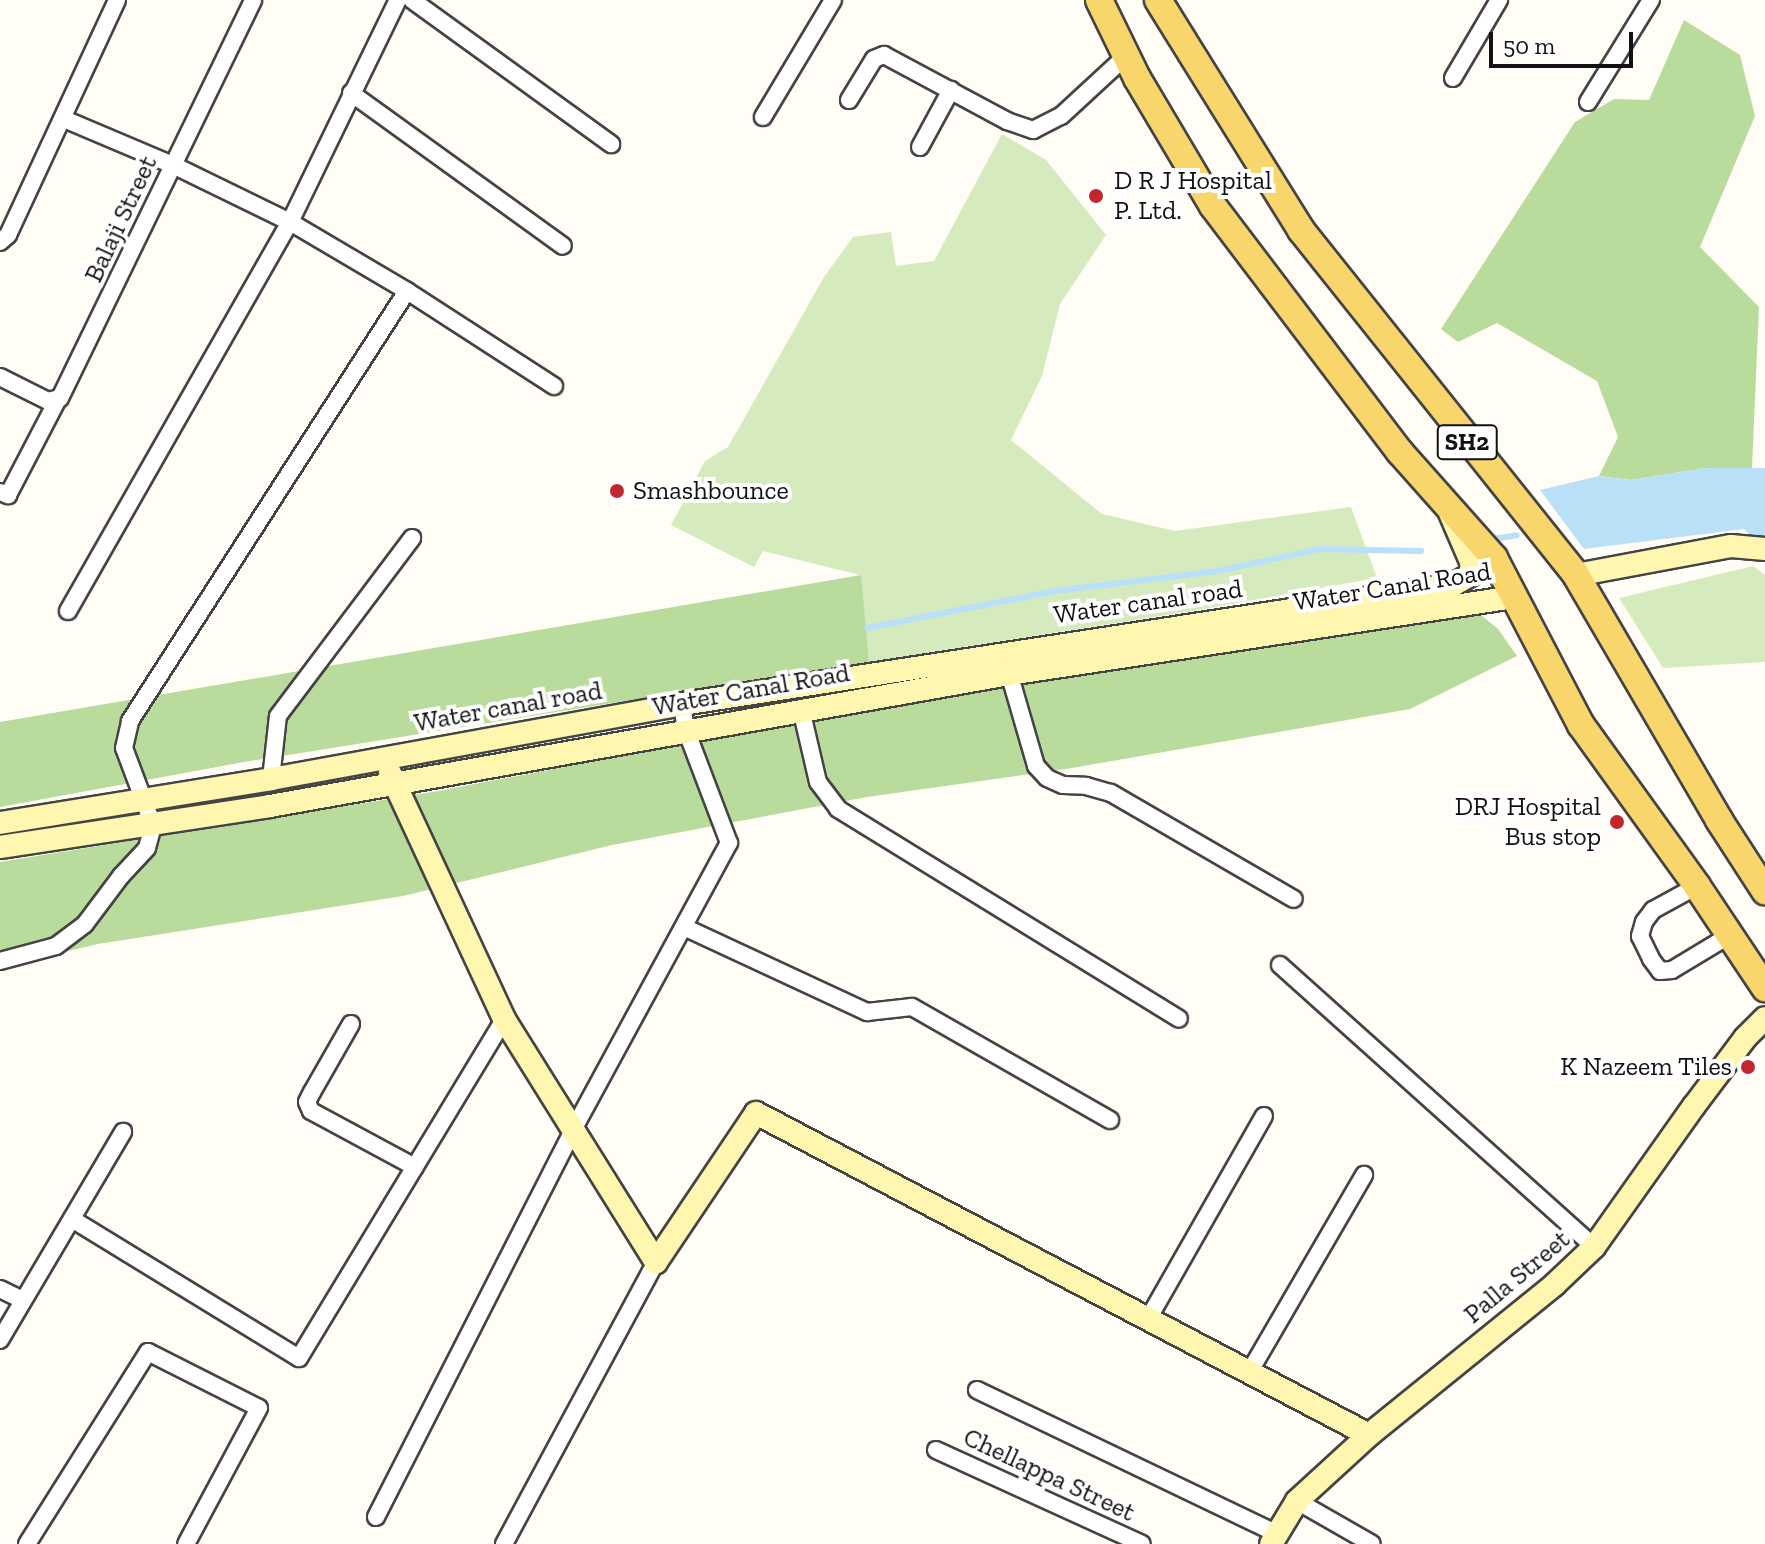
<!DOCTYPE html>
<html>
<head>
<meta charset="utf-8">
<style>
  body { margin:0 }
  #map { position:relative; width:1765px; height:1544px; overflow:hidden; background:#fffdf5; font-family:"Zilla Slab",serif }
  div>[style] { position:absolute }
  [style*='--x'] { left:calc(var(--x)*1px); top:calc(var(--y)*1px); width:calc(var(--w)*1px); rotate:calc(var(--a)*1deg) }
  .green>* { inset:0; background:#d5ebbd }
  .forest>* { inset:0; background:#b9dc9c }
  .water>* { inset:0; background:#b9e0f7 }
  .stream>* { height:6px; margin:-3px; padding:0 3px; transform-origin:3px; border-radius:3px; background:#b9e0f7 }
  .roads { filter:drop-shadow(2px 0 #444) drop-shadow(-2px 0 #444) drop-shadow(0 2px #444) drop-shadow(0 -2px #444) }
  .street>* { height:16px; margin:-8px; padding:0 8px; transform-origin:8px; border-radius:8px; background:#fff }
  .secondary>* { height:22px; margin:-11px; padding:0 11px; transform-origin:11px; border-radius:11px; background:#fff6b0 }
  .primary>* { height:26px; margin:-13px; padding:0 13px; transform-origin:13px; border-radius:13px; background:#f9d66b }
  .dots>* { width:22px; height:22px; translate:-50% -50%; box-sizing:border-box; border:4px solid #fff; border-radius:50% }
  span { translate:-50% -50%; white-space:nowrap; text-align:center; line-height:1.15; -webkit-text-stroke:8px #fff; paint-order:stroke }
  .shield-label span { padding:2px 6px; background:#fff; border:2px solid; border-radius:6px; -webkit-text-stroke-width:0 }
  .shield-label { font-size:24px; color:#111; font-weight:700 }
  .poi-label { font-size:26px; color:#111 }
  .left { translate:0 -50%; text-align:left }
  .right { translate:-100% -50%; text-align:right }
  .street-label { font-size:26px; color:#111 }
  .scale { position:absolute; left:1489px; top:32px; width:144px; height:36px; box-sizing:border-box; border:4px solid #111; border-top:0; padding-left:10px; font-size:24px; line-height:28px; white-space:nowrap; color:#111; -webkit-text-stroke:6px #fff; paint-order:stroke }
</style>
</head>
<body>
<div id="map">
  <div class="green">
    <div style="clip-path:polygon(1002px 134px,1046px 160px,1106px 235px,1060px 304px,1042px 376px,1011px 440px,1102px 514px,1175px 531px,1351px 507px,1377px 578px,1192px 611px,869px 662px,860px 575px,763px 551px,754px 567px,671px 525px,705px 461px,728px 447px,824px 277px,853px 237px,891px 232px,896px 266px,934px 261px)"></div>
    <div style="clip-path:polygon(1753px 566px,1765px 575px,1765px 662px,1663px 668px,1619px 598px)"></div>
  </div>
  <div class="forest">
    <div style="clip-path:polygon(1684px 20px,1740px 55px,1755px 116px,1700px 247px,1759px 307px,1752px 468px,1706px 468px,1631px 480px,1599px 476px,1618px 437px,1597px 381px,1497px 323px,1458px 342px,1441px 329px,1575px 122px,1614px 99px,1649px 100px)"></div>
    <div style="clip-path:polygon(861px 575px,869px 662px,244px 762px,0 807px,0 722px)"></div>
    <div style="clip-path:polygon(1475px 610px,1498px 629px,1517px 656px,1410px 709px,1072px 768px,867px 797px,612px 845px,403px 896px,98px 944px,0 967px,0 862px,438px 791px,895px 704px)"></div>
  </div>
  <div class="water">
    <div style="clip-path:polygon(1706px 468px,1765px 468px,1765px 549px,1744px 529px,1584px 549px,1540px 490px,1599px 476px,1631px 480px)"></div>
  </div>
  <div class="stream">
    <div style="--x:1493;--y:539;--w:24;--a:-9"></div>
    <div style="--x:867;--y:628;--w:192;--a:-11.1"></div>
    <div style="--x:1055;--y:591;--w:164;--a:-7"></div>
    <div style="--x:1218;--y:571;--w:104;--a:-12.2"></div>
    <div style="--x:1320;--y:549;--w:101;--a:1.1"></div>
  </div>
  <div class="roads">
    <div class="street">
      <div style="--x:412;--y:0;--w:246;--a:35.9"></div>
      <div style="--x:1453;--y:78;--w:91;--a:-59.5"></div>
      <div style="--x:351;--y:93;--w:261;--a:35.8"></div>
      <div style="--x:849;--y:100;--w:48;--a:-58.6"></div>
      <div style="--x:874;--y:59;--w:11;--a:-22"></div>
      <div style="--x:884;--y:55;--w:140;--a:28.2"></div>
      <div style="--x:1007;--y:121;--w:28;--a:19"></div>
      <div style="--x:1033;--y:130;--w:31;--a:-27"></div>
      <div style="--x:1061;--y:116;--w:87;--a:-42.7"></div>
      <div style="--x:1588;--y:102;--w:120;--a:-58.3"></div>
      <div style="--x:763;--y:117;--w:136;--a:-59.1"></div>
      <div style="--x:64;--y:119;--w:118;--a:22.9"></div>
      <div style="--x:173;--y:165;--w:130;--a:26"></div>
      <div style="--x:290;--y:222;--w:136;--a:30.5"></div>
      <div style="--x:407;--y:291;--w:175;--a:32.9"></div>
      <div style="--x:920;--y:147;--w:65;--a:-61.5"></div>
      <div style="--x:0;--y:242;--w:11;--a:-41"></div>
      <div style="--x:8;--y:235;--w:259;--a:-65.1"></div>
      <div style="--x:0;--y:377;--w:54;--a:26.6"></div>
      <div style="--x:48;--y:401;--w:12;--a:-14"></div>
      <div style="--x:60;--y:398;--w:442;--a:-64.1"></div>
      <div style="--x:0;--y:492;--w:9;--a:21"></div>
      <div style="--x:8;--y:495;--w:106;--a:-62.5"></div>
      <div style="--x:68;--y:611;--w:448;--a:-60.3"></div>
      <div style="--x:290;--y:222;--w:247;--a:-64.1"></div>
      <div style="--x:1007;--y:666;--w:104;--a:73.8"></div>
      <div style="--x:1036;--y:766;--w:16;--a:47"></div>
      <div style="--x:1047;--y:778;--w:17;--a:24"></div>
      <div style="--x:1063;--y:785;--w:23;--a:2"></div>
      <div style="--x:1086;--y:786;--w:26;--a:16"></div>
      <div style="--x:1111;--y:793;--w:211;--a:30.1"></div>
      <div style="--x:801;--y:709;--w:75;--a:76.9"></div>
      <div style="--x:818;--y:782;--w:34;--a:53"></div>
      <div style="--x:838;--y:809;--w:400;--a:31.6"></div>
      <div style="--x:271;--y:779;--w:63;--a:-83.7"></div>
      <div style="--x:278;--y:716;--w:223;--a:-53"></div>
      <div style="--x:1697;--y:886;--w:50;--a:151.4"></div>
      <div style="--x:1653;--y:910;--w:15;--a:127"></div>
      <div style="--x:1644;--y:922;--w:15;--a:106"></div>
      <div style="--x:1640;--y:936;--w:25;--a:64"></div>
      <div style="--x:1651;--y:959;--w:15;--a:53"></div>
      <div style="--x:1660;--y:971;--w:12;--a:-5"></div>
      <div style="--x:1672;--y:970;--w:68;--a:-31.1"></div>
      <div style="--x:686;--y:928;--w:200;--a:24.9"></div>
      <div style="--x:867;--y:1012;--w:45;--a:-6.3"></div>
      <div style="--x:912;--y:1007;--w:228;--a:29.7"></div>
      <div style="--x:0;--y:961;--w:58;--a:-15"></div>
      <div style="--x:56;--y:946;--w:36;--a:-37"></div>
      <div style="--x:85;--y:924;--w:60;--a:-53.1"></div>
      <div style="--x:121;--y:876;--w:38;--a:-47"></div>
      <div style="--x:147;--y:848;--w:24;--a:-75"></div>
      <div style="--x:153;--y:825;--w:82;--a:-110.6"></div>
      <div style="--x:124;--y:748;--w:28;--a:-77"></div>
      <div style="--x:130;--y:721;--w:511;--a:-57.21"></div>
      <div style="--x:1280;--y:965;--w:422;--a:41.9"></div>
      <div style="--x:351;--y:1024;--w:78;--a:119.8"></div>
      <div style="--x:312;--y:1092;--w:11;--a:117"></div>
      <div style="--x:307;--y:1102;--w:10;--a:66"></div>
      <div style="--x:311;--y:1111;--w:118;--a:28.3"></div>
      <div style="--x:72;--y:1219;--w:266;--a:31.5"></div>
      <div style="--x:299;--y:1358;--w:396;--a:-58.8"></div>
      <div style="--x:0;--y:1289;--w:25;--a:26"></div>
      <div style="--x:1147;--y:1321;--w:236;--a:-60.3"></div>
      <div style="--x:0;--y:1340;--w:242;--a:-59.4"></div>
      <div style="--x:1250;--y:1371;--w:227;--a:-59.8"></div>
      <div style="--x:977;--y:1390;--w:335;--a:25.6"></div>
      <div style="--x:936;--y:1450;--w:226;--a:24.5"></div>
      <div style="--x:1297;--y:1501;--w:86;--a:29.8"></div>
      <div style="--x:376;--y:1517;--w:434;--a:-63"></div>
      <div style="--x:573;--y:1130;--w:327;--a:-61.5"></div>
      <div style="--x:729;--y:843;--w:121;--a:-110.8"></div>
      <div style="--x:686;--y:730;--w:26;--a:-99"></div>
      <div style="--x:27;--y:1544;--w:227;--a:-57.8"></div>
      <div style="--x:148;--y:1352;--w:124;--a:26.8"></div>
      <div style="--x:259;--y:1408;--w:154;--a:118.2"></div>
      <div style="--x:504;--y:1544;--w:320;--a:-61.7"></div>
    </div>
    <div class="secondary">
      <div style="--x:1576;--y:575;--w:158;--a:-10.6"></div>
      <div style="--x:1731;--y:546;--w:34;--a:5"></div>
      <div style="--x:390;--y:773;--w:271;--a:65.1"></div>
      <div style="--x:504;--y:1019;--w:287;--a:58"></div>
      <div style="--x:656;--y:1262;--w:179;--a:-56.1"></div>
      <div style="--x:756;--y:1113;--w:692;--a:27.71"></div>
      <div style="--x:0;--y:823;--w:275;--a:-9.2"></div>
      <div style="--x:271;--y:779;--w:418;--a:-10.3"></div>
      <div style="--x:682;--y:704;--w:780;--a:-8.77"></div>
      <div style="--x:1453;--y:585;--w:20;--a:-30"></div>
      <div style="--x:1470;--y:575;--w:11;--a:-80"></div>
      <div style="--x:1472;--y:564;--w:56;--a:-113.3"></div>
      <div style="--x:0;--y:847;--w:273;--a:-8.6"></div>
      <div style="--x:270;--y:806;--w:751;--a:-10.13"></div>
      <div style="--x:1009;--y:674;--w:511;--a:-8.67"></div>
      <div style="--x:1271;--y:1544;--w:50;--a:-58.8"></div>
      <div style="--x:1297;--y:1501;--w:98;--a:-42.5"></div>
      <div style="--x:1369;--y:1435;--w:238;--a:-39"></div>
      <div style="--x:1554;--y:1285;--w:55;--a:-43.5"></div>
      <div style="--x:1594;--y:1247;--w:173;--a:-54.7"></div>
      <div style="--x:1694;--y:1106;--w:85;--a:-53.1"></div>
      <div style="--x:1745;--y:1038;--w:28;--a:-45"></div>
    </div>
    <div class="primary">
      <div style="--x:1099;--y:0;--w:87;--a:64"></div>
      <div style="--x:1137;--y:78;--w:149;--a:59.3"></div>
      <div style="--x:1213;--y:206;--w:309;--a:52.8"></div>
      <div style="--x:1400;--y:452;--w:142;--a:48.4"></div>
      <div style="--x:1494;--y:558;--w:188;--a:62.5"></div>
      <div style="--x:1581;--y:725;--w:198;--a:54.2"></div>
      <div style="--x:1697;--y:886;--w:123;--a:56.3"></div>
      <div style="--x:1158;--y:0;--w:271;--a:58.1"></div>
      <div style="--x:1301;--y:230;--w:441;--a:51.4"></div>
      <div style="--x:1576;--y:575;--w:284;--a:59.7"></div>
      <div style="--x:1719;--y:820;--w:85;--a:57.1"></div>
    </div>
  </div>
  <div class="dots">
    <div style="left:1096px;top:196px;background:#c4262e"></div>
    <div style="left:617px;top:491px;background:#c4262e"></div>
    <div style="left:1617px;top:822px;background:#c4262e"></div>
    <div style="left:1748px;top:1067px;background:#c4262e"></div>
  </div>
  <div class="shield-label">
    <span style="left:1467px;top:442px">SH2</span>
  </div>
  <div class="poi-label">
    <span class="left" style="left:1114px;top:196px">D R J Hospital<br>P. Ltd.</span>
    <span class="left" style="left:633px;top:491px">Smashbounce</span>
    <span class="right" style="left:1601px;top:822px">DRJ Hospital<br>Bus stop</span>
    <span class="right" style="left:1732px;top:1067px">K Nazeem Tiles</span>
  </div>
  <div class="street-label">
    <span style="left:121px;top:219px;rotate:-65deg">Balaji Street</span>
    <span style="left:1392px;top:587px;rotate:-9deg">Water Canal Road</span>
    <span style="left:1148px;top:602px;rotate:-8deg">Water canal road</span>
    <span style="left:751px;top:690px;rotate:-10deg">Water Canal Road</span>
    <span style="left:508px;top:707px;rotate:-10deg">Water canal road</span>
    <span style="left:1517px;top:1277px;rotate:-40deg">Palla Street</span>
    <span style="left:1049px;top:1475px;rotate:25deg">Chellappa Street</span>
  </div>
  <div class="scale">50 m</div>
</div>
</body>
</html>
